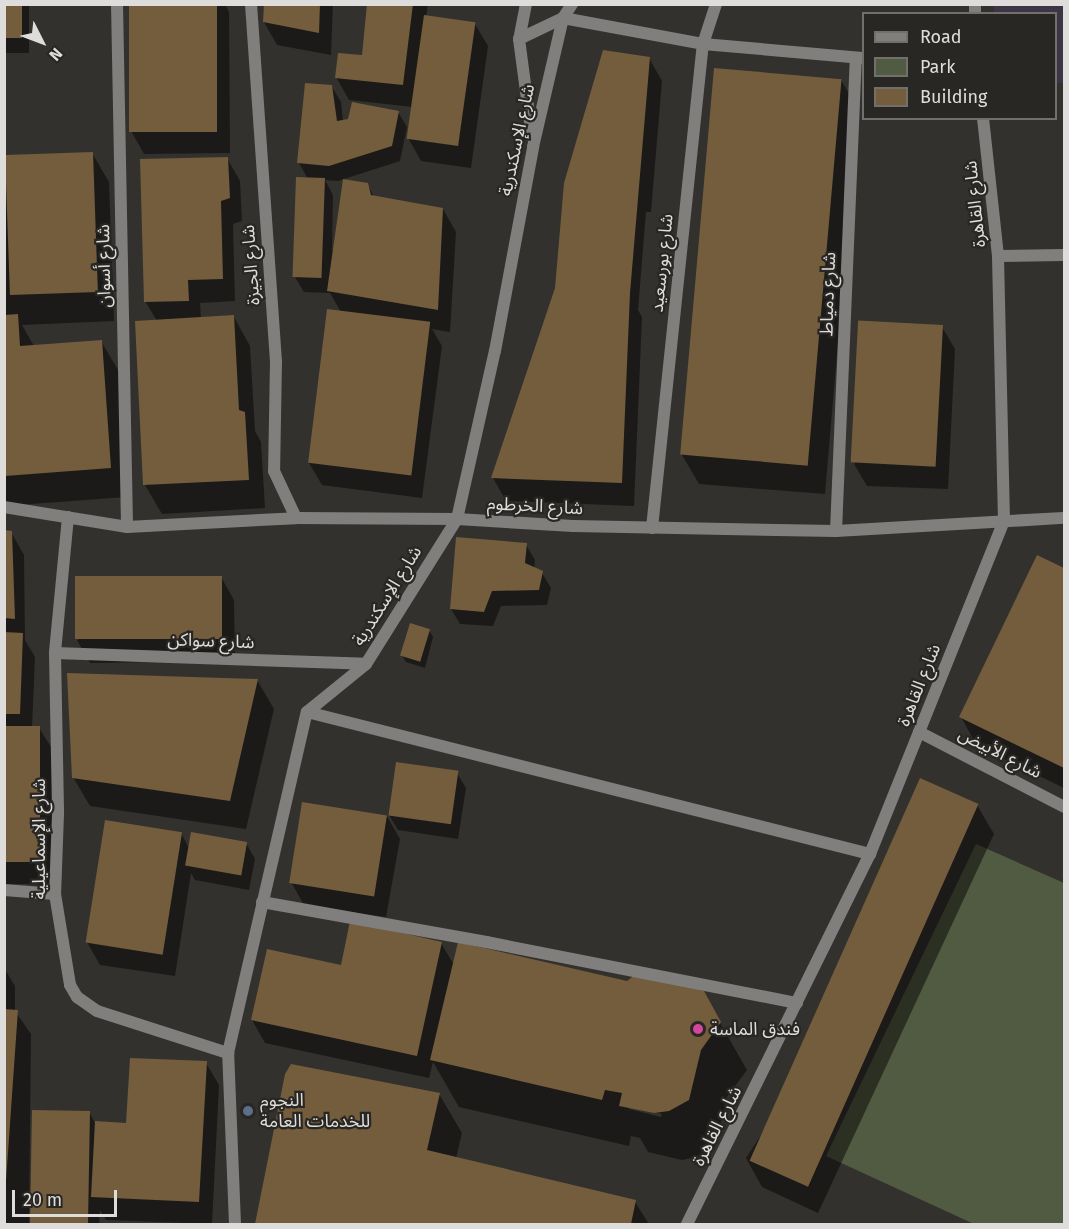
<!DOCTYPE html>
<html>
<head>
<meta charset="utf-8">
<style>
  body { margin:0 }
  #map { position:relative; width:1069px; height:1229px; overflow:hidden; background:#33312d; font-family:"Fira Sans","Noto Sans Arabic",sans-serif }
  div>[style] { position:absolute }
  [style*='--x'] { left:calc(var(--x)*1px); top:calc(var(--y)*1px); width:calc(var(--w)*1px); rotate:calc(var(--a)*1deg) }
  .education>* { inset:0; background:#3c3546 }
  .green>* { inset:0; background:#515b41 }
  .shadow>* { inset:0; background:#0007; transform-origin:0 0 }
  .building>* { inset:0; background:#735d3d; transform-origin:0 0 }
  .lane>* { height:12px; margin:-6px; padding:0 6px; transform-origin:6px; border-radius:6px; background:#807f7d }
  .street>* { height:12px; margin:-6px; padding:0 6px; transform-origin:6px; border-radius:6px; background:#807f7d }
  .dots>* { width:16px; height:16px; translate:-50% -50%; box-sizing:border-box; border:3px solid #292724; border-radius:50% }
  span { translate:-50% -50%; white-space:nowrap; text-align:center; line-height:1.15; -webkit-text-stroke:4.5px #292724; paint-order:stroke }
  .street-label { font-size:18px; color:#dfdddb }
  .poi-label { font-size:18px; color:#dfdddb }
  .left { translate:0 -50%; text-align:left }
  .frame { position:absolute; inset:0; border:6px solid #dfdddb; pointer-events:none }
  .legend { position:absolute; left:862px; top:12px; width:195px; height:108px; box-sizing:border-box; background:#292724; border:2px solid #72706d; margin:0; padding:8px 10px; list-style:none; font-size:18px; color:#dfdddb }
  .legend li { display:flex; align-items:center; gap:12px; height:30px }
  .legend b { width:30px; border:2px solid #72706d }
  .north { position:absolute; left:12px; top:12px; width:60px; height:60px; -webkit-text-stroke:4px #292724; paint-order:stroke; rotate:132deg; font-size:16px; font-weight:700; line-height:24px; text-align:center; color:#dfdddb }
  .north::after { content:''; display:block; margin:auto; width:21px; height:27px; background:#dfdddb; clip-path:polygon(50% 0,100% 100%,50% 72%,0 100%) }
  .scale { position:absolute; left:12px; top:1190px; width:105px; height:27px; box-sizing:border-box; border:3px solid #dfdddb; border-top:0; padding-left:8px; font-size:18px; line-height:21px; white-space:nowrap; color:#dfdddb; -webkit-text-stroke:4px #292724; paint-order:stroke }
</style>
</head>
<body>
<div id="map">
  <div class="education">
    <div style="clip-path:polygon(994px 5px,1064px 5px,1064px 83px,1056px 83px,1056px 14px,994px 13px)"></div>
  </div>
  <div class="green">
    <div style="clip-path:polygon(976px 844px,1064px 883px,1064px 1224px,974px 1224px,826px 1156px)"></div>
  </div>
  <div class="shadow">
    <div style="left:4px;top:4px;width:25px;height:49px"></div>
    <div style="clip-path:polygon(130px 4px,225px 4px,229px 12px,230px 153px,144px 154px,131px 131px)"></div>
    <div style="clip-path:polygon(265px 4px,333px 4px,331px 55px,277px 45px,264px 22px)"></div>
    <div style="clip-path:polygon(369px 4px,428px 4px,426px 17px,475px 24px,488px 46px,471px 168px,421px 161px,408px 138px,413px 107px,349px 100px,336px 77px,363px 57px)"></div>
    <div style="clip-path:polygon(649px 58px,662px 81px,651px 212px,646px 212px,638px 310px,642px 317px,634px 506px,506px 501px,493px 478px,556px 288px)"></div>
    <div style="clip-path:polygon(841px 80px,858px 109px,825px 494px,699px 484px,682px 455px)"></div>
    <div style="clip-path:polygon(332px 87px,341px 102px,343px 121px,398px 112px,407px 127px,400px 161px,338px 181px,325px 180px,333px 195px,332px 252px,367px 184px,374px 197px,443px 209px,456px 232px,450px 332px,432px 329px,442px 346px,422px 498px,322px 485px,309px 463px,341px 312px,330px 293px,304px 292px,295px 277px,308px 179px,299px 163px)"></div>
    <div style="clip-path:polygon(92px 153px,109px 182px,114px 321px,22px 325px,34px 346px,101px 341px,118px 370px,126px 497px,4px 506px,4px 157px)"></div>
    <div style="clip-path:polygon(227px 158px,240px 181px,242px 221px,233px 224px,235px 301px,200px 303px,201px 319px,234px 317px,250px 346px,255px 431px,261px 442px,265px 508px,162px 514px,145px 485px,157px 321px,145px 301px)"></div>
    <div style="clip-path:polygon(942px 327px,955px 349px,948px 489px,867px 486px,854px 464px)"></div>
    <div style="clip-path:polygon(4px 532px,11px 532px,24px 555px,25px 640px,35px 657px,32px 728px,39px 728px,53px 750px,53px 884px,4px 884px)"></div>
    <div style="clip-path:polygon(526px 545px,535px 560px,534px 569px,542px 573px,551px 588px,547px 605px,501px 606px,493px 626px,460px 624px,451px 609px)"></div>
    <div style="clip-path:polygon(1038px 557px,1064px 569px,1064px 788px,977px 746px,961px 717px)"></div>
    <div style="clip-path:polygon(221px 577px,234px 600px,235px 661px,90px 663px,77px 640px)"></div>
    <div style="clip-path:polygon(429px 630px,433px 637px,425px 668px,406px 662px,402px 655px)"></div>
    <div style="clip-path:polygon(257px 680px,274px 709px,246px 829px,90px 806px,73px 777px)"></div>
    <div style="clip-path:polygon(457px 773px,466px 788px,458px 839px,398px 830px,389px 815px)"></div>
    <div style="clip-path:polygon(977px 805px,994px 834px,818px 1213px,762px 1187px,746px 1158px)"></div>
    <div style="clip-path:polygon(387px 816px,400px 839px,386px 917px,304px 905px,291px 882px)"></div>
    <div style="clip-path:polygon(181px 833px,189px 848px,246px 843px,255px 859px,249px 890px,195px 880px,191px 873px,175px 976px,100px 965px,87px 942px)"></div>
    <div style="clip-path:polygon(evenodd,441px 943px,454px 965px,703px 993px,747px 1070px,727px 1097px,715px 1147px,696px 1157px,682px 1160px,648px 1152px,640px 1138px,631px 1136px,629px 1146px,459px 1107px,433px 1062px,429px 1078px,265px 1043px,252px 1020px,342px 967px,441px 943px,629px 1106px,662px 1114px,661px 1117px,629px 1109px,629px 1106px)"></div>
    <div style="clip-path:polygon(4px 968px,15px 986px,15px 1011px,31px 1034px,29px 1224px,4px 1224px)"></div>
    <div style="clip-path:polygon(206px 1063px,219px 1085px,212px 1224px,106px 1220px,100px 1210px,99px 1224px,32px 1224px,33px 1111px,89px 1112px,95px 1123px,128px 1124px)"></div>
    <div style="clip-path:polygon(287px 1074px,439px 1094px,462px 1133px,456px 1158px,635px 1202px,649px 1224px,257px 1224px)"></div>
  </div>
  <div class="building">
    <div style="left:4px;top:4px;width:18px;height:34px"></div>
    <div style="left:129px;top:4px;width:88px;height:128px"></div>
    <div style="clip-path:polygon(264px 4px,320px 4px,319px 33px,263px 22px)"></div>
    <div style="clip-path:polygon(367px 4px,413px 4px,403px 85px,335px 78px,338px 53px,362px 55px)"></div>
    <div style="left:424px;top:15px;width:52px;height:125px;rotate:8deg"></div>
    <div style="clip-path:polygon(603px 50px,650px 57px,630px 293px,622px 483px,491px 478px,555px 288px,564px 183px)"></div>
    <div style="left:714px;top:68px;width:128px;height:388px;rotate:5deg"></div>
    <div style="clip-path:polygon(305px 83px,332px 85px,337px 121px,348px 119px,352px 102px,399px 111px,392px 146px,329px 166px,297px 163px)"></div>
    <div style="left:93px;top:152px;width:140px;height:88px;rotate:88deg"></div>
    <div style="clip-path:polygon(228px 157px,230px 198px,221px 201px,223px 279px,188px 280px,189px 301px,144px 302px,140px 159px)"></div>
    <div style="left:296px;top:177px;width:29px;height:100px;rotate:2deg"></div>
    <div style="clip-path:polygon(343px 179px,368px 183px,371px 195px,443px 208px,438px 310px,327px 291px)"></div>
    <div style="left:327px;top:309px;width:104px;height:155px;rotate:7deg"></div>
    <div style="clip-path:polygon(18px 314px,20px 346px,102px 340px,111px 468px,5px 476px,5px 315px)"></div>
    <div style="clip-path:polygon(234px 315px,239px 410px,245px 412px,249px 480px,143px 485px,135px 321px)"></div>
    <div style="left:943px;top:325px;width:142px;height:85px;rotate:93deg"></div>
    <div style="clip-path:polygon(4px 530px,12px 531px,15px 619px,4px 618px)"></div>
    <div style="clip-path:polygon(456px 537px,527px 543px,525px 563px,543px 571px,539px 590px,492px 591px,484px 612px,450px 609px)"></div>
    <div style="clip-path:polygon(1037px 555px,1064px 568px,1064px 768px,959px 717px)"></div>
    <div style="left:222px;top:576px;width:63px;height:147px;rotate:90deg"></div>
    <div style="left:410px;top:623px;width:21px;height:34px;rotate:17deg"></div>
    <div style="clip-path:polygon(4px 632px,23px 633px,20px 714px,4px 714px)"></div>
    <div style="clip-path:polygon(67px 673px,258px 679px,230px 801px,72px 778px)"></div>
    <div style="left:40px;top:726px;width:136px;height:36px;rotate:90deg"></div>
    <div style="left:396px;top:762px;width:63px;height:54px;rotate:8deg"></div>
    <div style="left:920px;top:778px;width:64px;height:419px;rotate:24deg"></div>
    <div style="left:302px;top:802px;width:86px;height:82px;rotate:9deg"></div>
    <div style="left:105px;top:820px;width:78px;height:124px;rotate:9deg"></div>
    <div style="left:191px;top:832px;width:57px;height:34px;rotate:10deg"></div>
    <div style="clip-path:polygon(350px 921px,442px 942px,417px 1056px,251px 1020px,267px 949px,341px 965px)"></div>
    <div style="clip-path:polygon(458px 942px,627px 981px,636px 974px,704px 991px,721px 1022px,701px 1050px,689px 1100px,669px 1111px,654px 1113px,619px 1106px,622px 1093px,605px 1090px,602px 1100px,430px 1060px)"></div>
    <div style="left:4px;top:1009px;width:14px;height:215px;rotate:4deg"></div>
    <div style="clip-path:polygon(130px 1058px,207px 1061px,199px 1202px,91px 1197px,95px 1121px,126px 1123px)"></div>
    <div style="clip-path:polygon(291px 1064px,440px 1093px,427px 1150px,636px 1200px,631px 1224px,255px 1224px,285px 1074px)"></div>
    <div style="left:32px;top:1110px;width:58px;height:114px;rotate:1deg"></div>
  </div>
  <div class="lane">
    <div style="--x:4;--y:890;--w:51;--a:4.5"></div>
  </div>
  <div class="street">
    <div style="--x:117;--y:4;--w:523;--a:88.9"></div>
    <div style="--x:251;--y:4;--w:358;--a:86"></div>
    <div style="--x:276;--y:361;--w:110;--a:91"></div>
    <div style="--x:274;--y:471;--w:52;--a:64.9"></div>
    <div style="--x:526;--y:4;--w:36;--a:101"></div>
    <div style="--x:519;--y:39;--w:99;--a:82.4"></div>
    <div style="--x:975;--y:4;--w:10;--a:90"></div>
    <div style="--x:519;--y:39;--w:49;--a:-25.5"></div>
    <div style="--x:563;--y:18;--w:142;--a:10.5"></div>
    <div style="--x:703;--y:44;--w:160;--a:5"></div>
    <div style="--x:998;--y:256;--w:66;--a:-0.9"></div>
    <div style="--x:4;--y:507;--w:125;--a:9.2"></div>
    <div style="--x:127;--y:527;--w:169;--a:-3"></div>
    <div style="--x:296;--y:518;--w:161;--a:0.4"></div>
    <div style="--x:457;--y:519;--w:116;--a:3.5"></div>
    <div style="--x:573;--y:526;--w:263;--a:1.1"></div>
    <div style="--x:836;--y:531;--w:228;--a:-3.3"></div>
    <div style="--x:68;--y:517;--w:137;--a:95.5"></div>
    <div style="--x:55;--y:653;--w:161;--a:88.9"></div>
    <div style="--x:58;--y:814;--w:80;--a:92.1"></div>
    <div style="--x:55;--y:894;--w:92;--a:80.6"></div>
    <div style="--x:70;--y:985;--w:14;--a:60"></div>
    <div style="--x:77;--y:997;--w:24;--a:35"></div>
    <div style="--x:97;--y:1011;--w:138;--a:17.8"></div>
    <div style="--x:652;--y:528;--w:487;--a:-84"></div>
    <div style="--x:703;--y:44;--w:42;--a:-72"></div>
    <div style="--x:836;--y:531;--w:473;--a:-87.6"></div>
    <div style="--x:55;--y:653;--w:311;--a:2"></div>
    <div style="--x:307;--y:712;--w:581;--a:14.16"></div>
    <div style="--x:919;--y:732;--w:163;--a:27.3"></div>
    <div style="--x:262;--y:902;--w:228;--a:10.1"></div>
    <div style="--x:486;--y:942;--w:317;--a:11.1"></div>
    <div style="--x:235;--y:1224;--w:171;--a:-92.3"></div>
    <div style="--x:228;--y:1053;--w:350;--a:-77"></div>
    <div style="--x:307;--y:712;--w:76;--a:-39.1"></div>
    <div style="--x:366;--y:664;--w:171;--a:-57.9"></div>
    <div style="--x:457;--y:519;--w:172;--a:-77.3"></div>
    <div style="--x:495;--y:351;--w:208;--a:-79.4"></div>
    <div style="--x:533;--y:147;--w:132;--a:-76.9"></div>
    <div style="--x:563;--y:18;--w:17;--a:-57"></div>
    <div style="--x:687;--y:1224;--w:413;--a:-63.7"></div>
    <div style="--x:870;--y:854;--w:359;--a:-68.1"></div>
    <div style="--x:1004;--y:521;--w:265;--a:-91.3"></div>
    <div style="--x:998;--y:256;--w:139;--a:-96.2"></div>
  </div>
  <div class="dots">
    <div style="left:698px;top:1029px;background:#d1479c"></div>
    <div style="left:248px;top:1111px;background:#5c6f8a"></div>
  </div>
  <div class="street-label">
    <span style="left:517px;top:140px;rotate:-78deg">شارع الإسكندرية</span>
    <span style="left:975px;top:204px;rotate:-96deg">شارع القاهرة</span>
    <span style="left:662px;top:263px;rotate:-84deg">شارع بورسعيد</span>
    <span style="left:251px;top:265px;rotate:-94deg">شارع الجيزة</span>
    <span style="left:104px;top:266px;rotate:-91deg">شارع أسوان</span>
    <span style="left:828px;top:294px;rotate:-88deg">شارع دمياط</span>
    <span style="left:535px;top:506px;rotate:3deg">شارع الخرطوم</span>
    <span style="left:387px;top:596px;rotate:-58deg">شارع الإسكندرية</span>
    <span style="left:211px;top:641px;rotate:2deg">شارع سواكن</span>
    <span style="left:919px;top:685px;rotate:-68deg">شارع القاهرة</span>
    <span style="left:1000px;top:753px;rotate:27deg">شارع الأبيض</span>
    <span style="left:39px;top:839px;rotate:-90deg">شارع الإسماعيلية</span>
    <span style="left:717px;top:1126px;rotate:-63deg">شارع القاهرة</span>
  </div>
  <div class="poi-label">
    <span class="left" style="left:710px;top:1029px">فندق الماسة</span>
    <span class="left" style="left:260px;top:1111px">النجوم<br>للخدمات العامة</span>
  </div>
  <div class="frame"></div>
  <ul class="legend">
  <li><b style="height:8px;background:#807f7d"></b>Road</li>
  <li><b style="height:16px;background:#515b41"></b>Park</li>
  <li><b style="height:16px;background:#735d3d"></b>Building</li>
  </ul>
  <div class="north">N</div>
  <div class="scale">20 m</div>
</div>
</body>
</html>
